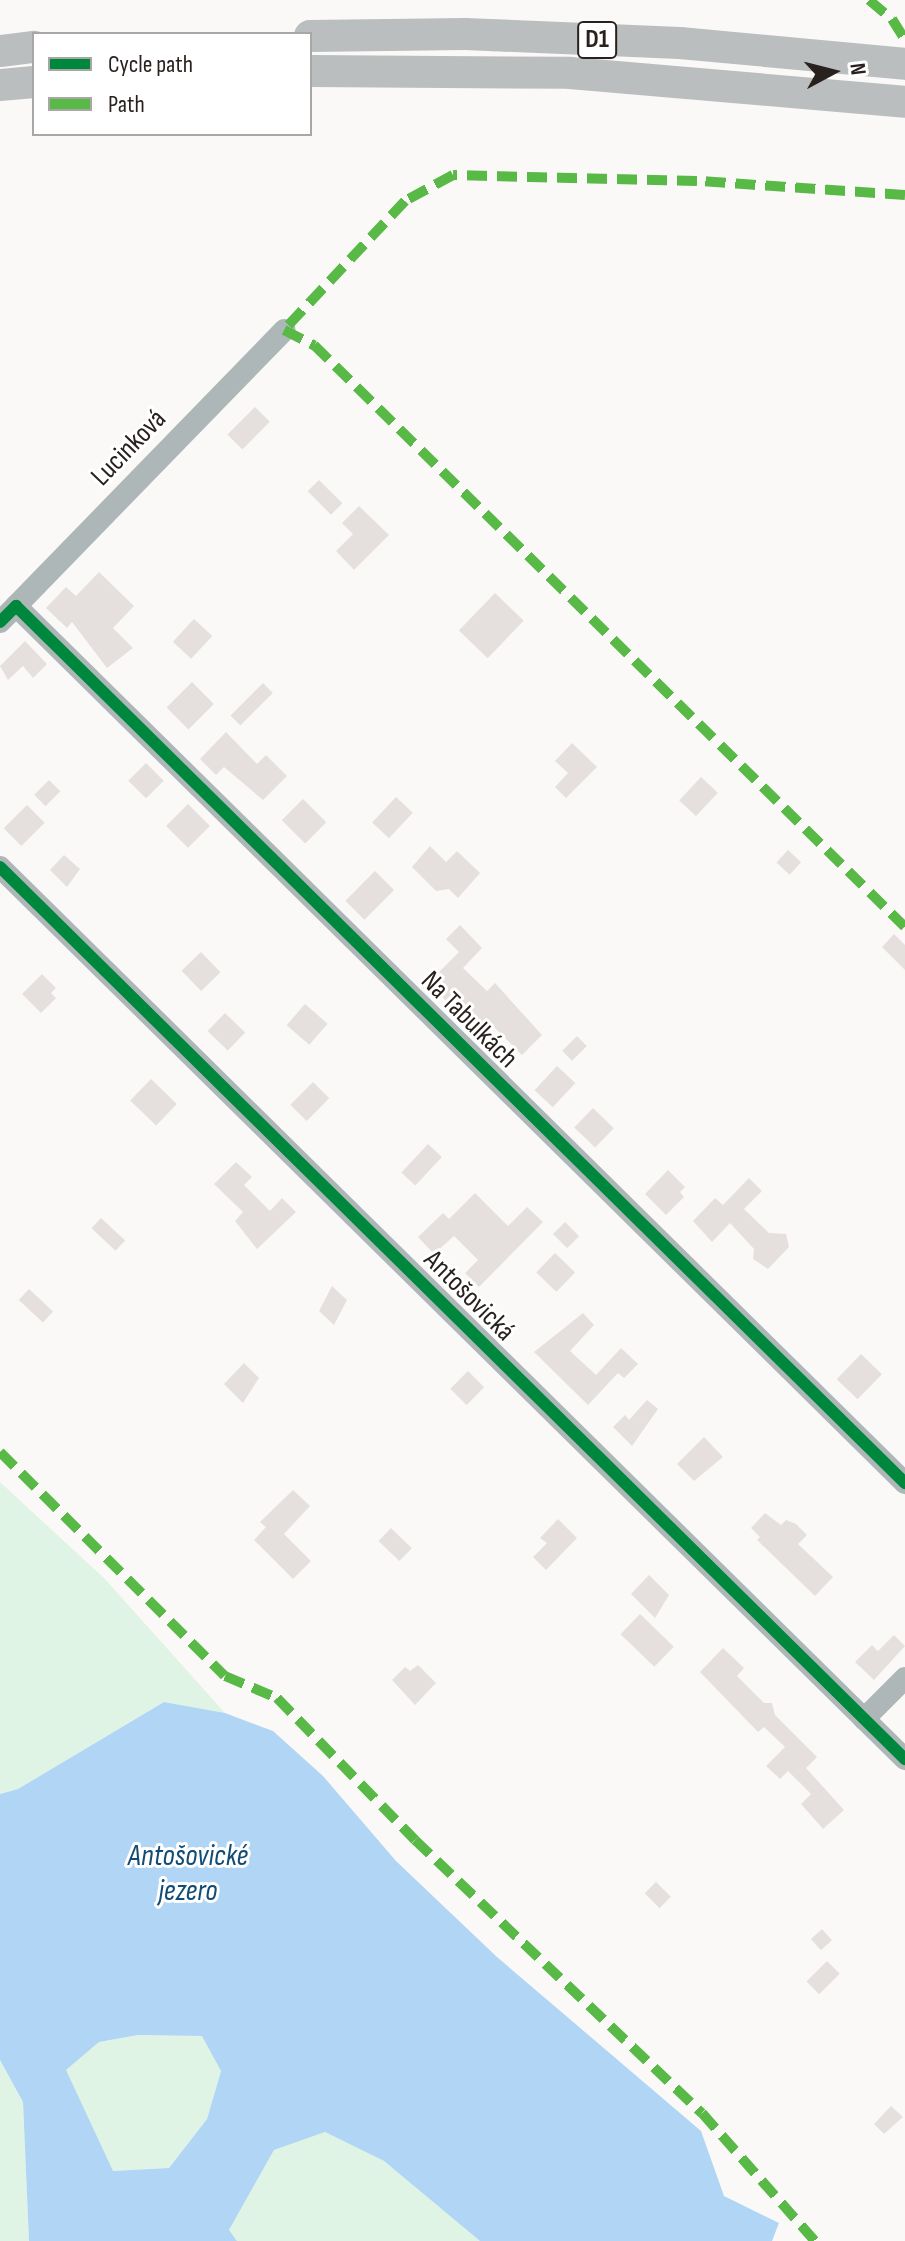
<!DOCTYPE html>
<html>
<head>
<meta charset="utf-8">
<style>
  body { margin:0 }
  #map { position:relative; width:905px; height:2241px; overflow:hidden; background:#fbf9f7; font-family:"Sofia Sans Condensed",sans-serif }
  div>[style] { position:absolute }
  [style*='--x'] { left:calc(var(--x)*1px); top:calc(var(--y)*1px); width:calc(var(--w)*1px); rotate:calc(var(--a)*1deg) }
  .green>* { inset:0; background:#dff4e5 }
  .water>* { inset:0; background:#b1d5f5 }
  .building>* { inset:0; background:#e5e0de; transform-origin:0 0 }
  .minor>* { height:22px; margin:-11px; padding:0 11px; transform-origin:11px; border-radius:11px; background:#aeb7b7 }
  .highway>* { height:32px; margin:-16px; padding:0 16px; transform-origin:16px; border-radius:16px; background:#babebe }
  .quiet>* { height:10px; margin-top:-5px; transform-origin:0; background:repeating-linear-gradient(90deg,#58b947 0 20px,transparent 0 30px) }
  .cycleway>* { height:12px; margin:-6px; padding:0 6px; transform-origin:6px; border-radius:6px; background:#00873e }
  span { translate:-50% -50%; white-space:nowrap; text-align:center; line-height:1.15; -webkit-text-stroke:6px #fff; paint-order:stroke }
  .shield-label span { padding:2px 6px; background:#fff; border:2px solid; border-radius:6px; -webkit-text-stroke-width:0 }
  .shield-label { font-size:26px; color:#29211e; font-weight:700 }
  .street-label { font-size:28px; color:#29211e }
  .water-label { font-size:30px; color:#114c77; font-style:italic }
  .legend { position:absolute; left:32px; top:32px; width:280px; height:104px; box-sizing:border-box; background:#fff; border:2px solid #a9a6a5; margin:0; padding:10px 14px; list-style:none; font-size:24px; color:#29211e }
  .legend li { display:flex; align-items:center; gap:16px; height:40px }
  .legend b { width:40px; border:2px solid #a9a6a5 }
  .north { position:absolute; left:793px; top:32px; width:80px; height:80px; -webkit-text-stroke:6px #fff; paint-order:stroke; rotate:83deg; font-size:22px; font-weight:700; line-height:32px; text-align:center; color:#29211e }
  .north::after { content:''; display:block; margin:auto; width:28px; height:36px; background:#29211e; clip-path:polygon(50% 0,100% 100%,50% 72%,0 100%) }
</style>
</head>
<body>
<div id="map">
  <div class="green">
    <div style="clip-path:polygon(0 1482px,105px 1579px,225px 1713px,164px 1702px,18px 1789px,0 1794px)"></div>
    <div style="clip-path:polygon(138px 2035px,203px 2036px,221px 2071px,207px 2119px,169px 2168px,112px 2171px,65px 2070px,99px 2042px)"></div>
    <div style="clip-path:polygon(0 2060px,23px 2102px,29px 2241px,0 2241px)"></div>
    <div style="clip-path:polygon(325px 2132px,384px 2161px,480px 2241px,237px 2241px,229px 2230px,274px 2150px)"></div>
  </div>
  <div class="water">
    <div style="clip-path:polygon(evenodd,164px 1702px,225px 1713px,273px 1731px,323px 1776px,396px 1861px,497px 1957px,701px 2131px,724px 2196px,779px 2223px,772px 2241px,480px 2241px,384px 2161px,325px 2132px,274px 2150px,229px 2230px,237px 2241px,29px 2241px,23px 2102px,0 2060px,0 1794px,18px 1789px,164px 1702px,138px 2035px,202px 2036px,221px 2071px,207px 2119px,169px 2168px,113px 2171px,66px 2070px,99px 2042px,138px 2035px)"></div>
  </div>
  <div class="building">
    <div style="left:255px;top:407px;width:21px;height:39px;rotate:45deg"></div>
    <div style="left:319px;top:480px;width:33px;height:16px;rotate:45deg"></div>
    <div style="clip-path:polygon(359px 506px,389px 535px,354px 570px,336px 551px,353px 534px,342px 523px)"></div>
    <div style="clip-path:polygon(99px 572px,134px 606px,113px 628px,133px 648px,107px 668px,72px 622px,67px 628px,46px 608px,66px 587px,76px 596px)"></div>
    <div style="left:495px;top:593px;width:40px;height:52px;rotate:44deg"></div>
    <div style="left:194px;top:619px;width:25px;height:31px;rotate:43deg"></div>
    <div style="clip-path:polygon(25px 641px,47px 664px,33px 678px,23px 666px,8px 680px,0 666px)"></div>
    <div style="left:192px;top:682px;width:31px;height:36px;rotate:45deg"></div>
    <div style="left:263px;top:683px;width:14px;height:46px;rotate:45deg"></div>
    <div style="clip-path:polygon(226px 732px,257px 764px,266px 755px,287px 776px,263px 800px,224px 767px,216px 775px,200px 759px)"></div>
    <div style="clip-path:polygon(572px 743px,597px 767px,566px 798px,555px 787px,568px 773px,555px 761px)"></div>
    <div style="left:146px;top:763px;width:25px;height:25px;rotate:45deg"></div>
    <div style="left:701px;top:777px;width:23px;height:32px;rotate:43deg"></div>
    <div style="left:49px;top:780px;width:16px;height:21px;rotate:45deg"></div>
    <div style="left:396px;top:797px;width:23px;height:35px;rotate:43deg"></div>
    <div style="left:303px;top:799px;width:33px;height:30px;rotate:45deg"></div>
    <div style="left:188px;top:804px;width:31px;height:31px;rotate:45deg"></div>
    <div style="left:27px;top:805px;width:25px;height:33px;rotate:45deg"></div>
    <div style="clip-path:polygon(430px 846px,446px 862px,457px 851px,480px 873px,458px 898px,449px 889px,436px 891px,412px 867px)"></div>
    <div style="left:788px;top:850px;width:18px;height:17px;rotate:43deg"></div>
    <div style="clip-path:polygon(64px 855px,80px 869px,67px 887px,50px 870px)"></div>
    <div style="left:375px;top:871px;width:27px;height:42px;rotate:45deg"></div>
    <div style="clip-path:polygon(460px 925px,482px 948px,463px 968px,487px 991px,495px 983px,542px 1035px,522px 1055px,493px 1026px,487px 1032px,451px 996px,446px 1001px,438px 993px,433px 998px,423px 988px,459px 952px,446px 939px)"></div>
    <div style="clip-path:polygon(894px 934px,905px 945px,905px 970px,882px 947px)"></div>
    <div style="left:201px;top:952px;width:28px;height:27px;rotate:46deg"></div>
    <div style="clip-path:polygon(42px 974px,56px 988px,51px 993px,56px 998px,41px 1013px,22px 994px)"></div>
    <div style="left:305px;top:1004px;width:30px;height:28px;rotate:41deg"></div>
    <div style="left:225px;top:1013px;width:28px;height:25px;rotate:44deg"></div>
    <div style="left:577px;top:1036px;width:14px;height:21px;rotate:45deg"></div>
    <div style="left:557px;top:1066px;width:25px;height:33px;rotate:43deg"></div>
    <div style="left:151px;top:1079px;width:36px;height:30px;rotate:44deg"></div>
    <div style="left:313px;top:1082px;width:23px;height:32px;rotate:45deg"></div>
    <div style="left:593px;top:1108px;width:29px;height:27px;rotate:44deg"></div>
    <div style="left:428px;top:1144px;width:19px;height:39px;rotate:43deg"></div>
    <div style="clip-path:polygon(236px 1162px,252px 1177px,244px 1185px,270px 1211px,282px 1198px,296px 1212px,257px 1249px,235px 1221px,243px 1212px,214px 1184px)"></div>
    <div style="clip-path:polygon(668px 1170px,685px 1187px,680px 1192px,684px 1197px,666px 1215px,645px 1194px)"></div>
    <div style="clip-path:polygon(749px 1178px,762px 1191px,744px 1209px,769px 1233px,786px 1234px,789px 1247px,768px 1269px,753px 1259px,754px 1249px,730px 1223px,712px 1242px,693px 1221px,715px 1198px,723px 1205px)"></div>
    <div style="clip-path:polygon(475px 1193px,508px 1226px,527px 1207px,543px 1222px,479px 1287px,465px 1273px,478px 1260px,454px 1236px,434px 1254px,418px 1237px,443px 1213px,449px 1219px)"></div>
    <div style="left:101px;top:1218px;width:33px;height:14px;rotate:43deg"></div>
    <div style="left:565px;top:1222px;width:20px;height:17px;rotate:45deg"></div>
    <div style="left:555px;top:1253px;width:28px;height:27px;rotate:44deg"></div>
    <div style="clip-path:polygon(332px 1286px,347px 1300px,334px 1325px,319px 1311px)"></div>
    <div style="left:29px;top:1289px;width:33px;height:15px;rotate:43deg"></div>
    <div style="clip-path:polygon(583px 1313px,594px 1325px,570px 1351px,596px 1375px,621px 1348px,638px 1364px,624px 1378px,618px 1373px,588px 1405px,534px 1352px)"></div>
    <div style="left:861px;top:1354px;width:29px;height:35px;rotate:44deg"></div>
    <div style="clip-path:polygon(244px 1363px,259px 1378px,243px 1403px,224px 1384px)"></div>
    <div style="left:468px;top:1371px;width:23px;height:25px;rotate:45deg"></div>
    <div style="clip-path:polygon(647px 1400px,658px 1409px,632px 1446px,613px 1427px,625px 1415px,629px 1420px)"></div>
    <div style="clip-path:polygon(704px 1437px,723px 1457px,694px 1481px,677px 1464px)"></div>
    <div style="clip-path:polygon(293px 1490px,310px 1506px,284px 1534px,311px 1561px,293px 1579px,254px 1540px,266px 1527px,260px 1522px)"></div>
    <div style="clip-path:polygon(765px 1513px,781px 1525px,786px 1520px,796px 1524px,807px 1535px,798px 1544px,833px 1577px,815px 1596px,757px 1540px,760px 1537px,751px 1528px)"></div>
    <div style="clip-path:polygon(558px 1519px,577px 1538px,546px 1570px,533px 1557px,547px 1543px,540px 1538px)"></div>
    <div style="left:391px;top:1528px;width:29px;height:18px;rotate:44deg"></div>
    <div style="clip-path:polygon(649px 1575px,669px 1595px,655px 1618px,631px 1594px)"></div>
    <div style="left:640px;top:1614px;width:47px;height:28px;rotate:44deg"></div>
    <div style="clip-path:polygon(894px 1635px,905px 1646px,874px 1680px,855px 1662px,872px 1645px,878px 1651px)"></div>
    <div style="clip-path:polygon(723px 1648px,744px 1668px,737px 1676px,764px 1703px,772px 1703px,775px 1715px,817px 1757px,806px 1768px,844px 1810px,823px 1829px,801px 1804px,811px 1794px,788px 1771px,780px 1779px,766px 1766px,785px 1747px,764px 1727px,758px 1732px,700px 1672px)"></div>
    <div style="clip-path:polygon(418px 1665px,436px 1683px,415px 1705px,392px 1680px,405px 1667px,410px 1671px)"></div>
    <div style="left:656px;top:1882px;width:21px;height:16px;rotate:45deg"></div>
    <div style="left:822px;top:1929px;width:15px;height:15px;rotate:48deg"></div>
    <div style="left:827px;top:1961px;width:18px;height:29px;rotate:45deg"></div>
    <div style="clip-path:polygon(891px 2106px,903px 2117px,884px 2134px,874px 2124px)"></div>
  </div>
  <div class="minor">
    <div style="--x:16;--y:606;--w:385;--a:-45.8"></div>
    <div style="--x:0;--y:622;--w:23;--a:-45"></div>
    <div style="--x:16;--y:606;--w:1249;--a:44.61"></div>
    <div style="--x:0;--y:867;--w:1271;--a:44.59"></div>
    <div style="--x:864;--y:1719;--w:58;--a:-45"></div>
  </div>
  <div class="highway">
    <div style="--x:310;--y:36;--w:155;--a:-0.7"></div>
    <div style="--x:465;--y:34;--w:215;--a:2.4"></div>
    <div style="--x:680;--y:43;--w:226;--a:5.3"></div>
    <div style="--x:0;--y:51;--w:34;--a:-7"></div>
    <div style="--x:310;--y:71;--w:260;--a:0.4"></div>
    <div style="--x:570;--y:73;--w:336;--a:4.9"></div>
    <div style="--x:0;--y:85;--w:34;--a:-5"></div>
  </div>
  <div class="quiet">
    <div style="--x:869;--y:0;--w:30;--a:40"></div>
    <div style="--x:892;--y:19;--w:25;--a:58"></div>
    <div style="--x:905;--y:195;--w:208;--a:-176.1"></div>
    <div style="--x:697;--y:181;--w:244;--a:-178.6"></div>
    <div style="--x:453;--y:175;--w:55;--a:151.6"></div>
    <div style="--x:405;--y:201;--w:177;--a:133.2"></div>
    <div style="--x:284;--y:330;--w:34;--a:27"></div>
    <div style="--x:314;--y:345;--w:829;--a:44.56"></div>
    <div style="--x:0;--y:1452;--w:317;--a:44.9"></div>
    <div style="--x:225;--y:1676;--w:56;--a:22.9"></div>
    <div style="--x:277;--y:1698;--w:198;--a:45.8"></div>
    <div style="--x:415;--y:1840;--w:396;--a:43.6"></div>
    <div style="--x:702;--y:2113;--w:171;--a:48.6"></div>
  </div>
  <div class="cycleway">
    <div style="--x:0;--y:622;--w:23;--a:-45"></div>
    <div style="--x:16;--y:606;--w:1249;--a:44.61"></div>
    <div style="--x:0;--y:867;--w:1271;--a:44.59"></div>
  </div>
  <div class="shield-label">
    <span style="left:597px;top:40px">D1</span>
  </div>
  <div class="street-label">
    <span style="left:129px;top:448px;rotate:-46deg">Lucinková</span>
    <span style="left:469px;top:1020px;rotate:45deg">Na Tabulkách</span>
    <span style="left:469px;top:1296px;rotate:45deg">Antošovická</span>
  </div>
  <div class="water-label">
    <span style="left:188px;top:1873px">Antošovické<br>jezero</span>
  </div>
  <ul class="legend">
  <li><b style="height:10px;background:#00873e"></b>Cycle path</li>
  <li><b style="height:10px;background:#58b947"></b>Path</li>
  </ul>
  <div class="north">N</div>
</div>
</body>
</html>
